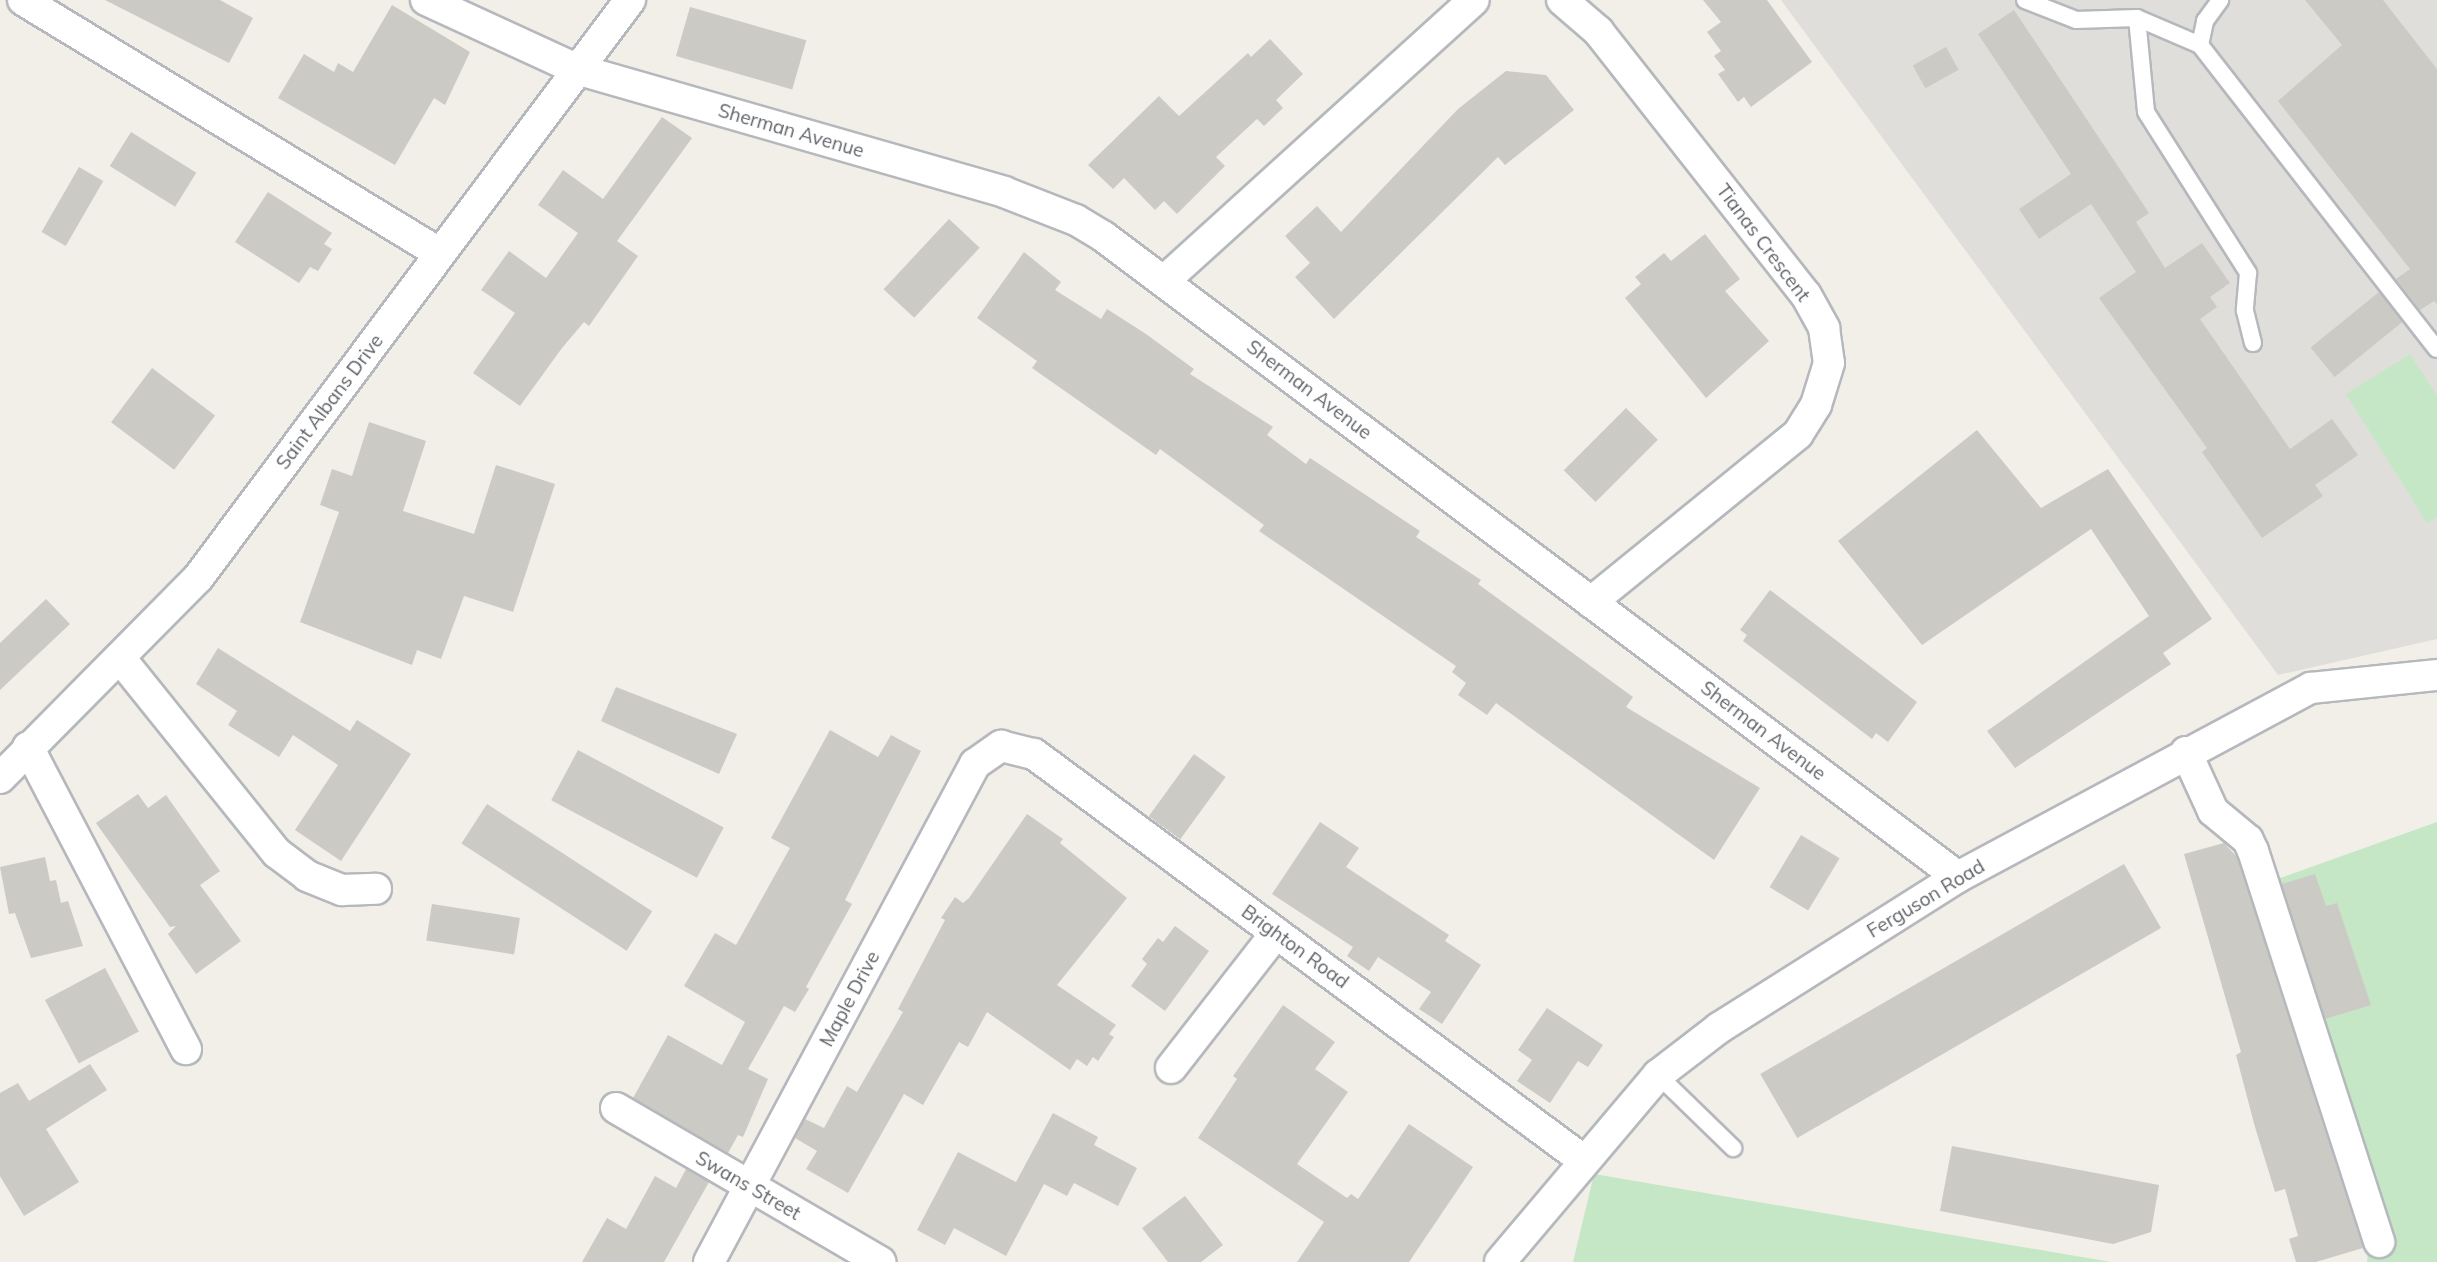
<!DOCTYPE html>
<html>
<head>
<meta charset="utf-8">
<style>
  body { margin:0 }
  #map { position:relative; width:2437px; height:1262px; overflow:hidden; background:#f1efe8; font-family:Mulish,sans-serif }
  div>[style] { position:absolute }
  [style*='--x'] { left:calc(var(--x)*1px); top:calc(var(--y)*1px); width:calc(var(--w)*1px); rotate:calc(var(--a)*1deg) }
  .industrial>* { inset:0; background:#e0deda }
  .green>* { inset:0; background:#c6e7c5 }
  .building>* { inset:0; background:#cccac5; transform-origin:0 0 }
  .roads { filter:drop-shadow(2px 0 #b5b8bc) drop-shadow(-2px 0 #b5b8bc) drop-shadow(0 2px #b5b8bc) drop-shadow(0 -2px #b5b8bc) }
  .lane>* { height:16px; margin:-8px; padding:0 8px; transform-origin:8px; border-radius:8px; background:#fff }
  .street>* { height:30px; margin:-15px; padding:0 15px; transform-origin:15px; border-radius:15px; background:#fff }
  span { translate:-50% -50%; white-space:nowrap; text-align:center; line-height:1.15; -webkit-text-stroke:6px #fff; paint-order:stroke }
  .street-label { font-size:19px; color:#5f6368 }
</style>
</head>
<body>
<div id="map">
  <div class="industrial">
    <div style="clip-path:polygon(1781px 0,2437px 0,2437px 639px,2278px 675px)"></div>
  </div>
  <div class="green">
    <div style="clip-path:polygon(2410px 354px,2437px 396px,2437px 517px,2427px 523px,2346px 394px)"></div>
    <div style="clip-path:polygon(2437px 822px,2437px 1262px,2367px 1262px,2371px 1227px,2272px 881px)"></div>
    <div style="clip-path:polygon(1594px 1174px,2111px 1262px,1573px 1262px)"></div>
  </div>
  <div class="building">
    <div style="clip-path:polygon(105px 0,220px 0,253px 18px,229px 63px)"></div>
    <div style="clip-path:polygon(1703px 0,1767px 0,1812px 62px,1751px 107px,1744px 97px,1738px 102px,1718px 74px,1725px 70px,1714px 56px,1721px 51px,1707px 32px,1721px 22px)"></div>
    <div style="clip-path:polygon(2305px 0,2383px 0,2437px 69px,2437px 304px,2434px 301px,2420px 310px,2396px 279px,2410px 269px,2278px 101px,2342px 45px)"></div>
    <div style="clip-path:polygon(392px 5px,470px 52px,445px 105px,434px 98px,395px 165px,278px 98px,304px 54px,334px 72px,338px 63px,353px 72px)"></div>
    <div style="left:690px;top:7px;width:121px;height:51px;rotate:16deg"></div>
    <div style="clip-path:polygon(2014px 10px,2149px 213px,2136px 222px,2165px 268px,2202px 243px,2230px 283px,2210px 297px,2217px 307px,2200px 319px,2290px 449px,2332px 419px,2358px 455px,2315px 485px,2323px 496px,2262px 538px,2202px 452px,2207px 448px,2099px 298px,2136px 272px,2091px 204px,2039px 239px,2019px 209px,2071px 174px,1978px 34px)"></div>
    <div style="clip-path:polygon(1270px 39px,1303px 74px,1276px 100px,1283px 108px,1264px 126px,1257px 119px,1216px 157px,1225px 166px,1177px 214px,1164px 201px,1155px 210px,1124px 178px,1113px 189px,1088px 165px,1159px 96px,1179px 116px,1248px 53px,1251px 57px)"></div>
    <div style="left:1946px;top:47px;width:26px;height:38px;rotate:61deg"></div>
    <div style="clip-path:polygon(1506px 71px,1546px 75px,1574px 110px,1505px 165px,1498px 157px,1334px 319px,1295px 277px,1310px 263px,1285px 236px,1317px 206px,1341px 232px,1458px 109px)"></div>
    <div style="clip-path:polygon(662px 117px,692px 138px,617px 241px,638px 256px,589px 326px,584px 322px,562px 348px,520px 406px,473px 373px,515px 313px,481px 290px,509px 251px,546px 278px,578px 233px,538px 205px,563px 170px,603px 199px)"></div>
    <div style="left:131px;top:132px;width:77px;height:40px;rotate:32deg"></div>
    <div style="left:79px;top:167px;width:28px;height:75px;rotate:30deg"></div>
    <div style="clip-path:polygon(268px 192px,332px 233px,324px 244px,332px 249px,318px 271px,310px 267px,299px 283px,235px 242px)"></div>
    <div style="left:949px;top:219px;width:42px;height:96px;rotate:43deg"></div>
    <div style="clip-path:polygon(1705px 234px,1740px 279px,1725px 291px,1769px 341px,1706px 398px,1625px 298px,1641px 284px,1635px 277px,1664px 253px,1671px 261px)"></div>
    <div style="clip-path:polygon(1024px 252px,1061px 282px,1055px 290px,1101px 319px,1107px 309px,1146px 334px,1194px 369px,1190px 374px,1273px 427px,1267px 435px,1306px 464px,1310px 458px,1420px 531px,1416px 537px,1481px 580px,1478px 584px,1633px 697px,1626px 707px,1760px 788px,1714px 860px,1496px 703px,1487px 715px,1458px 695px,1466px 683px,1452px 672px,1456px 666px,1259px 531px,1264px 525px,1160px 449px,1156px 455px,1032px 368px,1037px 361px,977px 318px)"></div>
    <div style="left:2379px;top:292px;width:38px;height:88px;rotate:51deg"></div>
    <div style="left:152px;top:368px;width:79px;height:68px;rotate:37deg"></div>
    <div style="left:1626px;top:408px;width:45px;height:88px;rotate:45deg"></div>
    <div style="clip-path:polygon(369px 422px,426px 441px,403px 511px,474px 534px,496px 465px,555px 484px,513px 612px,464px 596px,441px 659px,417px 650px,412px 665px,300px 622px,339px 512px,320px 505px,332px 469px,352px 476px)"></div>
    <div style="clip-path:polygon(1977px 430px,2041px 508px,2108px 469px,2212px 619px,2163px 653px,2171px 664px,2015px 768px,1987px 731px,2149px 616px,2091px 529px,1922px 645px,1838px 541px)"></div>
    <div style="clip-path:polygon(1770px 590px,1917px 702px,1888px 742px,1876px 733px,1872px 739px,1743px 641px,1747px 635px,1740px 630px)"></div>
    <div style="clip-path:polygon(46px 599px,70px 624px,0 690px,0 643px)"></div>
    <div style="clip-path:polygon(218px 648px,350px 731px,357px 720px,411px 754px,341px 861px,295px 830px,338px 765px,293px 735px,279px 757px,228px 725px,237px 711px,196px 684px)"></div>
    <div style="clip-path:polygon(616px 687px,737px 734px,719px 774px,601px 721px)"></div>
    <div style="clip-path:polygon(830px 730px,878px 757px,891px 735px,921px 751px,845px 900px,852px 904px,806px 987px,809px 989px,795px 1012px,784px 1006px,748px 1069px,768px 1079px,743px 1137px,738px 1135px,728px 1153px,633px 1098px,668px 1035px,722px 1065px,745px 1022px,684px 986px,715px 933px,736px 945px,790px 848px,771px 838px)"></div>
    <div style="left:578px;top:750px;width:165px;height:57px;rotate:28deg"></div>
    <div style="left:1194px;top:754px;width:39px;height:77px;rotate:36deg"></div>
    <div style="clip-path:polygon(138px 794px,148px 808px,166px 795px,220px 871px,200px 885px,241px 941px,196px 974px,168px 934px,176px 926px,170px 927px,96px 823px)"></div>
    <div style="left:487px;top:804px;width:197px;height:47px;rotate:33deg"></div>
    <div style="clip-path:polygon(1027px 814px,1063px 839px,1060px 843px,1127px 898px,1057px 985px,1116px 1025px,1109px 1034px,1114px 1037px,1098px 1061px,1093px 1057px,1087px 1066px,1077px 1059px,1070px 1070px,987px 1012px,968px 1047px,959px 1042px,923px 1105px,904px 1094px,848px 1193px,806px 1169px,817px 1151px,795px 1138px,805px 1119px,824px 1128px,847px 1086px,857px 1092px,903px 1012px,898px 1009px,945px 920px,941px 918px,955px 897px,963px 903px,969px 898px)"></div>
    <div style="clip-path:polygon(1320px 822px,1359px 848px,1346px 867px,1449px 935px,1445px 941px,1481px 965px,1442px 1024px,1419px 1009px,1431px 992px,1378px 957px,1369px 971px,1347px 956px,1353px 947px,1272px 894px)"></div>
    <div style="left:1801px;top:835px;width:45px;height:61px;rotate:31deg"></div>
    <div style="clip-path:polygon(2224px 843px,2237px 857px,2363px 1248px,2316px 1262px,2296px 1262px,2289px 1239px,2298px 1236px,2285px 1189px,2275px 1192px,2255px 1127px,2236px 1055px,2241px 1052px,2184px 854px)"></div>
    <div style="clip-path:polygon(45px 857px,50px 881px,56px 880px,61px 903px,68px 901px,83px 946px,31px 958px,15px 913px,9px 914px,0 867px)"></div>
    <div style="left:2124px;top:864px;width:74px;height:420px;rotate:60deg"></div>
    <div style="clip-path:polygon(2315px 874px,2326px 906px,2337px 903px,2371px 1005px,2325px 1019px,2282px 884px)"></div>
    <div style="left:432px;top:904px;width:89px;height:37px;rotate:9deg"></div>
    <div style="clip-path:polygon(1175px 926px,1209px 951px,1165px 1011px,1131px 986px,1147px 964px,1142px 959px,1158px 938px,1163px 942px)"></div>
    <div style="left:105px;top:968px;width:72px;height:68px;rotate:62deg"></div>
    <div style="clip-path:polygon(1283px 1005px,1335px 1042px,1315px 1069px,1348px 1092px,1297px 1164px,1347px 1198px,1351px 1194px,1358px 1199px,1409px 1124px,1473px 1167px,1409px 1262px,1297px 1262px,1324px 1222px,1198px 1138px,1237px 1079px,1233px 1076px)"></div>
    <div style="clip-path:polygon(1547px 1008px,1603px 1045px,1588px 1067px,1578px 1061px,1550px 1103px,1517px 1081px,1532px 1060px,1518px 1050px)"></div>
    <div style="clip-path:polygon(90px 1064px,107px 1090px,46px 1129px,79px 1182px,24px 1216px,0 1176px,0 1093px,18px 1083px,29px 1101px)"></div>
    <div style="clip-path:polygon(1053px 1113px,1098px 1137px,1094px 1145px,1137px 1168px,1118px 1206px,1074px 1183px,1067px 1196px,1044px 1184px,1006px 1256px,954px 1228px,945px 1245px,917px 1230px,958px 1152px,1016px 1182px)"></div>
    <div style="clip-path:polygon(1952px 1146px,2159px 1185px,2151px 1232px,2113px 1244px,1940px 1211px)"></div>
    <div style="clip-path:polygon(686px 1169px,709px 1182px,664px 1262px,582px 1262px,607px 1218px,626px 1229px,655px 1176px,676px 1188px)"></div>
    <div style="clip-path:polygon(1185px 1196px,1223px 1245px,1201px 1262px,1168px 1262px,1142px 1228px)"></div>
  </div>
  <div class="roads">
    <div class="lane">
      <div style="--x:2025;--y:0;--w:55;--a:21.4"></div>
      <div style="--x:2076;--y:20;--w:61;--a:-1.9"></div>
      <div style="--x:2137;--y:18;--w:69;--a:23.2"></div>
      <div style="--x:2200;--y:45;--w:385;--a:52.1"></div>
      <div style="--x:2137;--y:18;--w:94;--a:84.5"></div>
      <div style="--x:2146;--y:112;--w:191;--a:57.6"></div>
      <div style="--x:2248;--y:273;--w:38;--a:95"></div>
      <div style="--x:2245;--y:311;--w:33;--a:76"></div>
      <div style="--x:2200;--y:45;--w:25;--a:-78"></div>
      <div style="--x:2205;--y:21;--w:26;--a:-54"></div>
      <div style="--x:1658;--y:1075;--w:105;--a:44.2"></div>
    </div>
    <div class="street">
      <div style="--x:23;--y:0;--w:487;--a:31.3"></div>
      <div style="--x:426;--y:0;--w:165;--a:24.7"></div>
      <div style="--x:576;--y:69;--w:445;--a:16"></div>
      <div style="--x:1004;--y:192;--w:77;--a:21.3"></div>
      <div style="--x:1076;--y:220;--w:33;--a:31"></div>
      <div style="--x:1104;--y:237;--w:1067;--a:36.85"></div>
      <div style="--x:1562;--y:0;--w:48;--a:40.7"></div>
      <div style="--x:1598;--y:31;--w:336;--a:51.8"></div>
      <div style="--x:1806;--y:295;--w:38;--a:61"></div>
      <div style="--x:1824;--y:328;--w:35;--a:82"></div>
      <div style="--x:1829;--y:363;--w:44;--a:107.2"></div>
      <div style="--x:1816;--y:405;--w:34;--a:122"></div>
      <div style="--x:1798;--y:434;--w:267;--a:140.9"></div>
      <div style="--x:1164;--y:281;--w:418;--a:-42.2"></div>
      <div style="--x:120;--y:658;--w:250;--a:51.2"></div>
      <div style="--x:277;--y:853;--w:38;--a:37"></div>
      <div style="--x:307;--y:876;--w:38;--a:22"></div>
      <div style="--x:342;--y:890;--w:34;--a:-2"></div>
      <div style="--x:28;--y:747;--w:341;--a:62.4"></div>
      <div style="--x:2186;--y:752;--w:65;--a:65.4"></div>
      <div style="--x:2213;--y:811;--w:45;--a:39.6"></div>
      <div style="--x:2248;--y:840;--w:12;--a:66"></div>
      <div style="--x:2253;--y:851;--w:411;--a:72.1"></div>
      <div style="--x:0;--y:778;--w:281;--a:-45.3"></div>
      <div style="--x:198;--y:578;--w:722;--a:-53.23"></div>
      <div style="--x:1171;--y:1068;--w:171;--a:-52.1"></div>
      <div style="--x:616;--y:1108;--w:306;--a:30.2"></div>
      <div style="--x:709;--y:1262;--w:565;--a:-61.89"></div>
      <div style="--x:975;--y:764;--w:32;--a:-35"></div>
      <div style="--x:1001;--y:746;--w:34;--a:14"></div>
      <div style="--x:1034;--y:754;--w:683;--a:36.48"></div>
      <div style="--x:1500;--y:1262;--w:245;--a:-49.8"></div>
      <div style="--x:1658;--y:1075;--w:77;--a:-37.6"></div>
      <div style="--x:1719;--y:1028;--w:283;--a:-32.3"></div>
      <div style="--x:1958;--y:877;--w:400;--a:-28.2"></div>
      <div style="--x:2311;--y:688;--w:127;--a:-5.9"></div>
    </div>
  </div>
  <div class="street-label">
    <span style="left:791px;top:131px;rotate:16deg">Sherman Avenue</span>
    <span style="left:1763px;top:243px;rotate:53deg">Tianas Crescent</span>
    <span style="left:1309px;top:390px;rotate:37deg">Sherman Avenue</span>
    <span style="left:330px;top:402px;rotate:-53deg">Saint Albans Drive</span>
    <span style="left:1763px;top:731px;rotate:37deg">Sherman Avenue</span>
    <span style="left:1926px;top:899px;rotate:-31deg">Ferguson Road</span>
    <span style="left:1295px;top:947px;rotate:36deg">Brighton Road</span>
    <span style="left:850px;top:999px;rotate:-62deg">Maple Drive</span>
    <span style="left:748px;top:1186px;rotate:30deg">Swans Street</span>
  </div>
</div>
</body>
</html>
